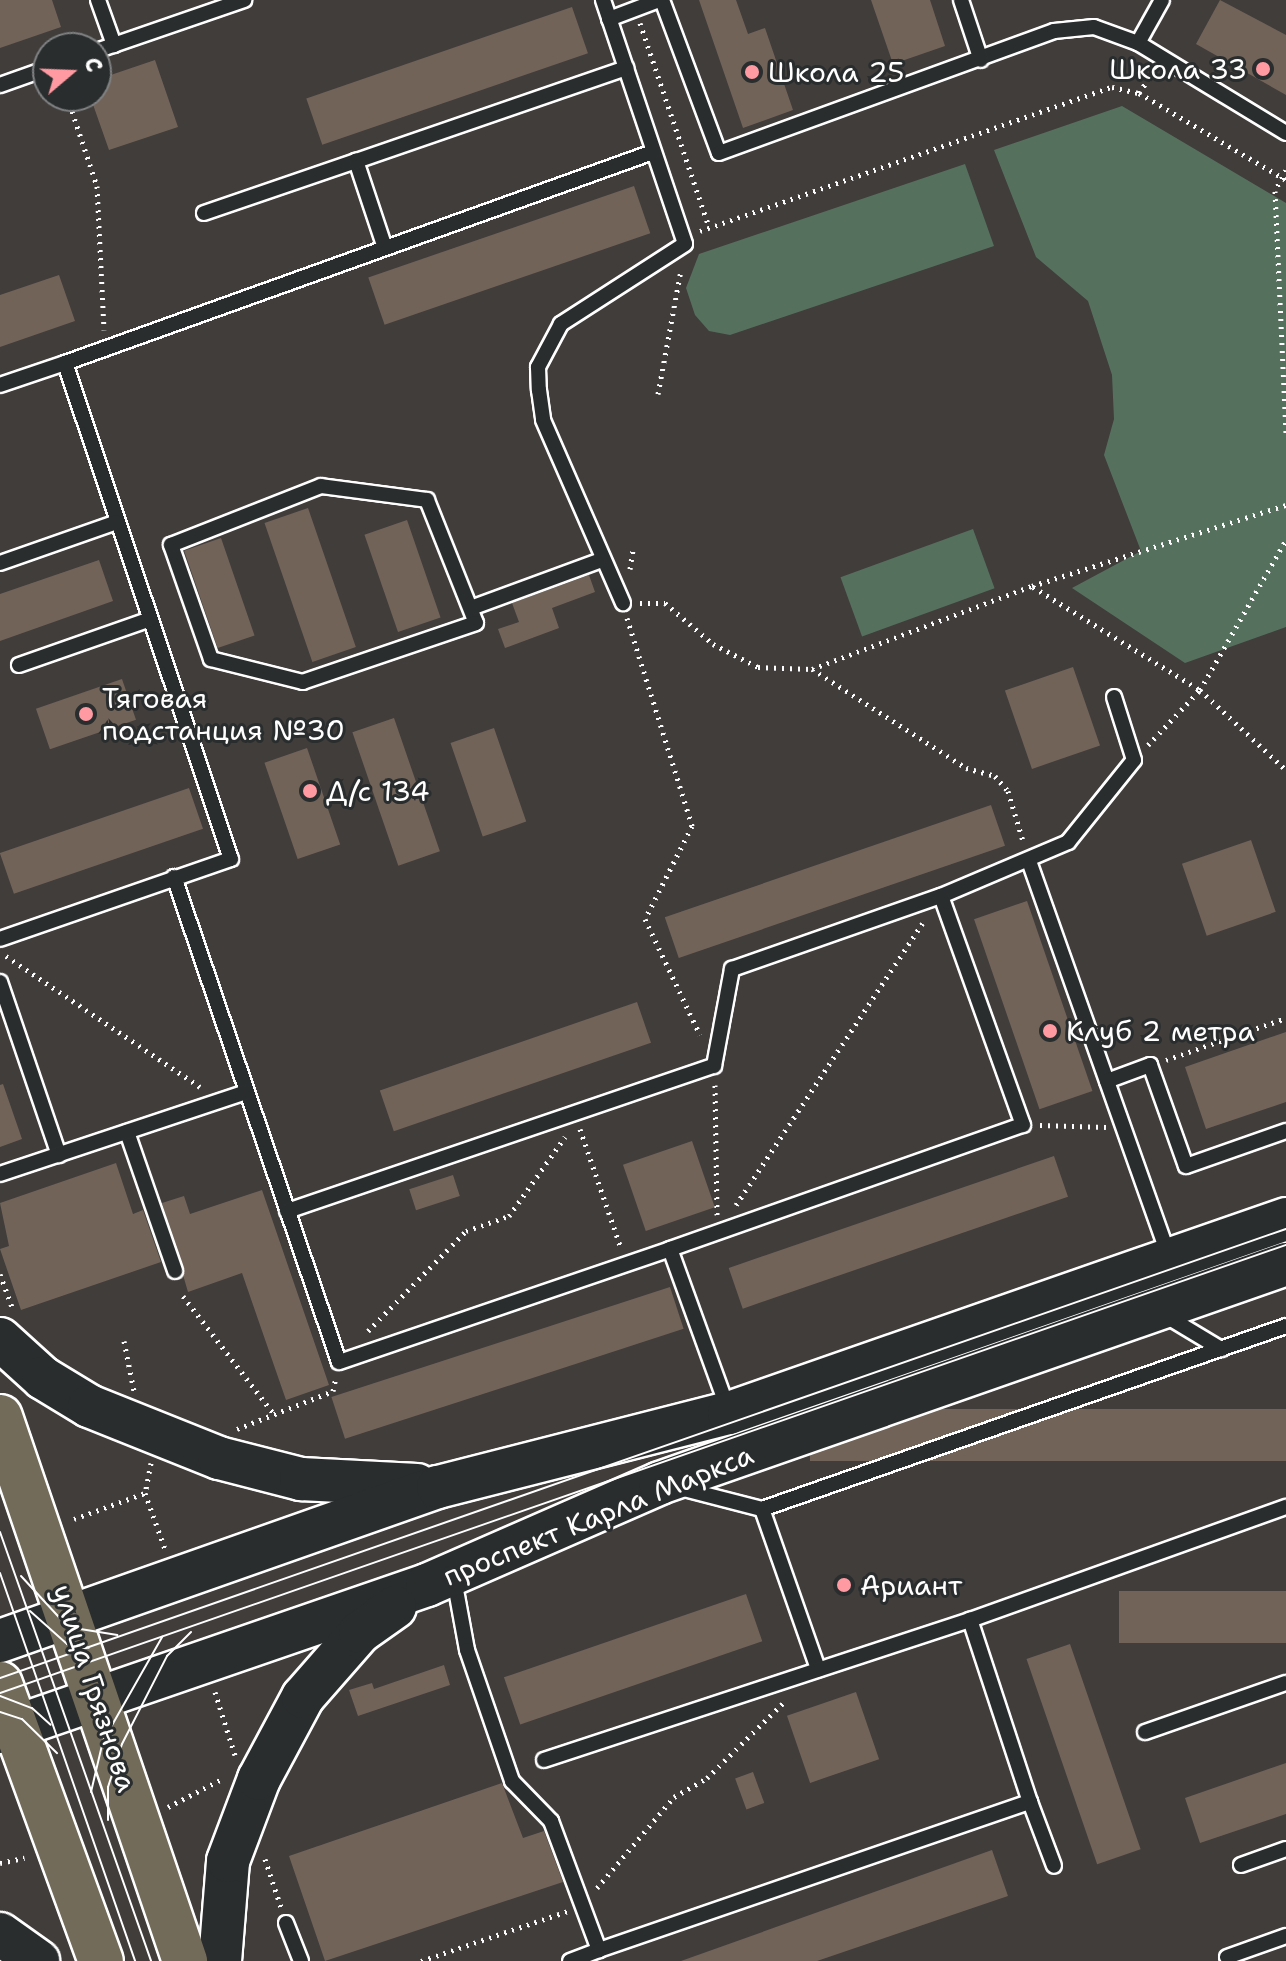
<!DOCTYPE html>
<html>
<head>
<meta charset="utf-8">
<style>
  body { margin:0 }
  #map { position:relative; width:1286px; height:1961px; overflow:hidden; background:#403d3b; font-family:"Shantell Sans",sans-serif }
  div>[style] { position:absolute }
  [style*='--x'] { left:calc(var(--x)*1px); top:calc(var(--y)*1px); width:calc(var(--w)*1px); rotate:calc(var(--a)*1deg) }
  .green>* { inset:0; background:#56705e; transform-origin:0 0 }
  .building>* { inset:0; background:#726359; transform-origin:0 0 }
  .path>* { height:5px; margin-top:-2.5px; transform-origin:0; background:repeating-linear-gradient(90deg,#fff 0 2px,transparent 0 8px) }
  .roads { filter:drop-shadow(2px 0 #fff) drop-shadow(-2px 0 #fff) drop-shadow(0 2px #fff) drop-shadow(0 -2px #fff) }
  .lane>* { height:14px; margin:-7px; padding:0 7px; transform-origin:7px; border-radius:7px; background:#2a2d2e }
  .secondary>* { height:42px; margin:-21px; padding:0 21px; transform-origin:21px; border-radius:21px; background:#2a2d2e }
  .primary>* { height:44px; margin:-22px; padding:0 22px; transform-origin:22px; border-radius:22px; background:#736b5a }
  .tram>* { height:2px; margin:-1px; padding:0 1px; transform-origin:1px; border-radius:1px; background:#fff }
  .dots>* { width:22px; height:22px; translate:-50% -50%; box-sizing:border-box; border:4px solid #2a2d2e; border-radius:50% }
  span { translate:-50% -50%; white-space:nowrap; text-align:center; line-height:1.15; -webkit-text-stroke:6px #2a2d2e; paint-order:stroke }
  .poi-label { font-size:28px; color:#fff }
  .right { translate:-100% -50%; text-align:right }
  .left { translate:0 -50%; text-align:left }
  .street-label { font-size:28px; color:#fff }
  .north { position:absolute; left:32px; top:32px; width:80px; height:80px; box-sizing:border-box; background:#2a2d2e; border:2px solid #7f8182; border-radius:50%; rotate:71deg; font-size:22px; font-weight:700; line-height:32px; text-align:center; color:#fff }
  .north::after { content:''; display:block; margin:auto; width:28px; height:36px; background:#ff9aa2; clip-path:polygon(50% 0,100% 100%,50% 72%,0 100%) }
</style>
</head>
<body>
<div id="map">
  <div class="green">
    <div style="clip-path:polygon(1122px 106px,1286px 203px,1286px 627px,1185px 663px,1072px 588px,1141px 551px,1104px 455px,1114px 419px,1112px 375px,1088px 301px,1036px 257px,994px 150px)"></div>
    <div style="clip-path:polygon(965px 164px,994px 246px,730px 335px,709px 331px,695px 315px,686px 288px,699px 254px)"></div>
    <div style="left:973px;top:529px;width:63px;height:141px;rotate:70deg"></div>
  </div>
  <div class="building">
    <div style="clip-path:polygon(0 0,52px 0,61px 27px,0 48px)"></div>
    <div style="clip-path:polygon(699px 0,736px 0,748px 34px,765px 28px,793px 110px,743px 128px)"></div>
    <div style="clip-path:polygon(871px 0,930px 0,945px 46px,893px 64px)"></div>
    <div style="clip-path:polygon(1220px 0,1286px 35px,1286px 95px,1196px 44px)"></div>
    <div style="left:572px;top:7px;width:49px;height:281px;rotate:71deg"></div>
    <div style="clip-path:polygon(155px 60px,178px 127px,109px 150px,90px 96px,96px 96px,96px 80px)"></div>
    <div style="left:634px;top:186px;width:50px;height:281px;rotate:71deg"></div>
    <div style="clip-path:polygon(59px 275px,75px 321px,0 347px,0 295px)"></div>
    <div style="left:308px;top:508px;width:147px;height:46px;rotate:71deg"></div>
    <div style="left:407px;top:520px;width:103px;height:45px;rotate:71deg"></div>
    <div style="left:221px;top:538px;width:103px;height:39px;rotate:71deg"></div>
    <div style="clip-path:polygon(99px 560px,113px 601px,0 641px,0 594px)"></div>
    <div style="clip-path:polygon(589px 575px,595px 592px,552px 608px,559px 628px,505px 648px,498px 629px,519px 622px,512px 603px)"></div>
    <div style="left:1073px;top:667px;width:83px;height:72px;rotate:71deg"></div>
    <div style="left:122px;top:679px;width:43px;height:91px;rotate:71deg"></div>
    <div style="left:394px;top:718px;width:141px;height:44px;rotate:71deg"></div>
    <div style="left:494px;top:728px;width:99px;height:46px;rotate:71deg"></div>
    <div style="left:307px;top:748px;width:102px;height:45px;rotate:71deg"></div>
    <div style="left:189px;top:788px;width:43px;height:200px;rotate:71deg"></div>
    <div style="left:991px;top:805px;width:43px;height:345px;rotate:71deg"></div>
    <div style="left:1251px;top:840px;width:76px;height:73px;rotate:71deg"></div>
    <div style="left:1027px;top:901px;width:201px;height:56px;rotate:71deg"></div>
    <div style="left:637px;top:1002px;width:43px;height:272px;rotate:71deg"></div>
    <div style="clip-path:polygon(1286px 1032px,1286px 1102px,1206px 1129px,1185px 1067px)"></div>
    <div style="clip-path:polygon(3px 1084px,22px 1139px,0 1147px,0 1085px)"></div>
    <div style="left:692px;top:1141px;width:70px;height:73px;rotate:71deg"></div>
    <div style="left:1054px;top:1156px;width:43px;height:344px;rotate:71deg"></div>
    <div style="clip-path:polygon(116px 1163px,133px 1214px,143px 1210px,161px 1262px,21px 1310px,0 1249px,9px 1246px,0 1203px)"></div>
    <div style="left:453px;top:1175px;width:22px;height:46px;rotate:72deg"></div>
    <div style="clip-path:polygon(262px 1190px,329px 1385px,286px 1400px,242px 1273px,188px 1292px,162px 1203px,184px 1196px,190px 1214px)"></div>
    <div style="left:670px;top:1287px;width:44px;height:356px;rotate:72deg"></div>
    <div style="left:1286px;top:1409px;width:52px;height:476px;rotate:90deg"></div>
    <div style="left:1286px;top:1591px;width:52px;height:167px;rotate:90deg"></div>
    <div style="left:746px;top:1594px;width:50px;height:256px;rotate:71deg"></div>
    <div style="left:1070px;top:1644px;width:217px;height:46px;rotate:71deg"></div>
    <div style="clip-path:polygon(444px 1665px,450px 1685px,358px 1716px,349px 1690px,372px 1683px,374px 1689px)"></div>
    <div style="left:856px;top:1692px;width:71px;height:73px;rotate:71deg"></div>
    <div style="clip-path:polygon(1286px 1763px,1286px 1814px,1200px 1843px,1185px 1798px)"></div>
    <div style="left:753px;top:1772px;width:33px;height:19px;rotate:70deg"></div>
    <div style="clip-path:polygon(502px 1783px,523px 1838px,544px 1831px,563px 1882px,325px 1961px,289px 1856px)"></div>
    <div style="clip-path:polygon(992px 1850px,1008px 1896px,817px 1961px,681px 1961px)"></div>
  </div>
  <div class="path">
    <div style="--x:640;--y:23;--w:215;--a:71.3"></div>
    <div style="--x:1139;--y:93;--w:27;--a:-56"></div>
    <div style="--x:67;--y:96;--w:95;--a:71.6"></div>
    <div style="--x:97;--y:186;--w:144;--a:87.2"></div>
    <div style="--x:1286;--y:170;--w:24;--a:118"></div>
    <div style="--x:1275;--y:191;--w:245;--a:87.4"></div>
    <div style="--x:700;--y:231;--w:436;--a:-19.3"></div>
    <div style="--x:1112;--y:87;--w:28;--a:13"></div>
    <div style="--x:1139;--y:93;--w:171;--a:30.6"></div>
    <div style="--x:658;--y:394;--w:126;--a:-79.5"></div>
    <div style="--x:630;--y:569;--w:19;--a:-81"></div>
    <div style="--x:1033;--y:587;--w:196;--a:31.7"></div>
    <div style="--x:1200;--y:690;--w:117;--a:42.9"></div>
    <div style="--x:640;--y:603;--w:25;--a:0"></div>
    <div style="--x:665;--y:603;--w:63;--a:40.5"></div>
    <div style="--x:713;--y:644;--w:51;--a:27.1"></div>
    <div style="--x:758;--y:667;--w:54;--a:2.1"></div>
    <div style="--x:812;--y:669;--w:183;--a:32.7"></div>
    <div style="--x:966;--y:768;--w:30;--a:15"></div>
    <div style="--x:995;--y:776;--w:20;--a:49"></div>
    <div style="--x:1008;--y:791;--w:52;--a:73.3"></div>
    <div style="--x:627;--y:618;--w:218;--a:72.6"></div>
    <div style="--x:692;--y:826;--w:104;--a:116.8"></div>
    <div style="--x:645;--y:919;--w:128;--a:64.6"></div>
    <div style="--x:812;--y:669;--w:235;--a:-20.7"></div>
    <div style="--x:1032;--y:586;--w:267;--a:-17.7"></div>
    <div style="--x:1148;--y:745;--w:76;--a:-46.6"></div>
    <div style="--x:1200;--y:690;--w:173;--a:-60.2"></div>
    <div style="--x:6;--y:956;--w:234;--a:34"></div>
    <div style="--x:1166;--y:1060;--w:127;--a:-19.3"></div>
    <div style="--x:715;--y:1085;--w:130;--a:89.1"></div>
    <div style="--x:1040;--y:1125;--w:66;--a:1.7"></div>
    <div style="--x:580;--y:1129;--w:126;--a:71"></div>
    <div style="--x:736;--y:1205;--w:338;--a:-56.5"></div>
    <div style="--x:0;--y:1274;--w:38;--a:70"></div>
    <div style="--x:183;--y:1296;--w:148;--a:52.4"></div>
    <div style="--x:368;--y:1331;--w:140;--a:-45.6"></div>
    <div style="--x:466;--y:1231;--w:46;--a:-19.2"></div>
    <div style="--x:509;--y:1216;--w:97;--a:-54.7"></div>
    <div style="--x:124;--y:1341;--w:51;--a:78.7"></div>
    <div style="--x:237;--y:1429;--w:103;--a:-21.6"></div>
    <div style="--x:333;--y:1391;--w:14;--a:-78"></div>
    <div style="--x:151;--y:1463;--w:31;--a:101"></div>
    <div style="--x:145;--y:1493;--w:59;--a:70.3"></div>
    <div style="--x:74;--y:1519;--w:76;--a:-20.1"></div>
    <div style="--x:215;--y:1692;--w:66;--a:72.4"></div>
    <div style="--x:168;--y:1807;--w:63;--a:-27.4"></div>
    <div style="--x:265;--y:1859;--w:51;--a:71.6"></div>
    <div style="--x:0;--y:1863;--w:25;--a:-12"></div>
    <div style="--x:597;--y:1888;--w:119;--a:-49.8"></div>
    <div style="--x:674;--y:1797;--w:38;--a:-30"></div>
    <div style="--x:707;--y:1778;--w:108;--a:-44.6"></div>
    <div style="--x:421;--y:1961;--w:155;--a:-18.8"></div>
  </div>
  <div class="roads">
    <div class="lane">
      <div style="--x:98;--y:0;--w:48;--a:70.4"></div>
      <div style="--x:603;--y:0;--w:257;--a:71.4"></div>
      <div style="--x:685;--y:244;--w:148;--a:147.2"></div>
      <div style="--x:561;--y:324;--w:49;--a:118.1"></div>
      <div style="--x:538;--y:367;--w:23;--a:88"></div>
      <div style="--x:539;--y:390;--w:30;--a:82"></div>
      <div style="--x:543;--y:420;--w:200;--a:66.4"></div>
      <div style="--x:662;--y:0;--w:163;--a:69.6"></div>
      <div style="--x:719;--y:153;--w:357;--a:-20"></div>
      <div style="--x:1054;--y:31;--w:40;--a:-5.7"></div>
      <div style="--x:1094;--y:27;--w:47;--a:20"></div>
      <div style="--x:1138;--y:43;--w:173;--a:31.3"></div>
      <div style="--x:961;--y:0;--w:63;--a:71.6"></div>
      <div style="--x:609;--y:19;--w:53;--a:-20.8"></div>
      <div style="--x:1138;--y:43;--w:49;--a:-60.8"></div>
      <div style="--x:96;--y:51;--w:157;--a:-19"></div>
      <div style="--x:0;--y:85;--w:51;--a:-19.5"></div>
      <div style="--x:204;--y:213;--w:161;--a:-18.9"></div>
      <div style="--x:384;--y:245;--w:89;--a:-108.4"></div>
      <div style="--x:356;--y:161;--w:286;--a:-19"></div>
      <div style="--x:65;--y:363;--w:625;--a:-19.74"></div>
      <div style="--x:0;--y:385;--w:69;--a:-18.7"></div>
      <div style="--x:65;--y:363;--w:523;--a:71.5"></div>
      <div style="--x:231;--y:859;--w:244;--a:160.9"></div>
      <div style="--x:321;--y:486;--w:107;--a:7.5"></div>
      <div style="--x:427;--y:500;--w:132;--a:68.3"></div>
      <div style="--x:476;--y:623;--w:183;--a:161.2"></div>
      <div style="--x:303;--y:682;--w:95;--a:-166"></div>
      <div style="--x:211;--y:659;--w:121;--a:-109.3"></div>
      <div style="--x:171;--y:545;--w:161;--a:-21.5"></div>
      <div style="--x:0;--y:563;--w:124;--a:-19.3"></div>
      <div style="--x:471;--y:608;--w:136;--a:-20.2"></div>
      <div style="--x:19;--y:665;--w:139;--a:-19.3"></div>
      <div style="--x:1029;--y:861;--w:420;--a:70.5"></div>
      <div style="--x:174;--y:877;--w:512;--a:71.21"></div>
      <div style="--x:339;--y:1362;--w:350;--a:-18.8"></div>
      <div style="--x:0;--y:982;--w:183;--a:71.2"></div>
      <div style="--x:1107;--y:1081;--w:46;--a:-20.4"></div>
      <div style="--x:1150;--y:1065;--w:107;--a:70.4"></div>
      <div style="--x:1186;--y:1166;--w:106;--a:-19.3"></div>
      <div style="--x:127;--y:1132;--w:147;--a:70.9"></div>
      <div style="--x:0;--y:1174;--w:260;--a:-18.4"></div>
      <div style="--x:287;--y:1211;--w:451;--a:-18.8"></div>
      <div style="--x:714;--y:1066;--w:99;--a:-79.5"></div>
      <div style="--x:732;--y:969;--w:221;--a:-19.3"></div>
      <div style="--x:941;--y:896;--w:138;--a:-23"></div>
      <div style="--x:1068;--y:842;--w:105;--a:-51.2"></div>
      <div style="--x:1134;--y:760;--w:66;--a:-107.6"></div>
      <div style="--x:1163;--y:1314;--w:68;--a:31.1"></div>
      <div style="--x:728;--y:1409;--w:170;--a:-109.9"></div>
      <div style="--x:670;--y:1249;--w:374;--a:-19.4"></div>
      <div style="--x:1023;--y:1125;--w:243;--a:-109.7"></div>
      <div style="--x:680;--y:1488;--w:85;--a:14.4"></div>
      <div style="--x:762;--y:1509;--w:555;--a:-19.25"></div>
      <div style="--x:762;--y:1509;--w:170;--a:70.7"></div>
      <div style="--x:454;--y:1579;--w:72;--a:79.6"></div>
      <div style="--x:467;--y:1650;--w:139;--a:71"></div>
      <div style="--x:512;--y:1781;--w:56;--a:45.7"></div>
      <div style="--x:551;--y:1821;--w:138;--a:69.6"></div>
      <div style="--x:599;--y:1950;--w:31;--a:159"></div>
      <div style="--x:1145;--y:1732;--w:149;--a:-19.2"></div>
      <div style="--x:544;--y:1760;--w:448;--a:-18.2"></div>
      <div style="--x:970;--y:1620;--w:336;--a:-19.7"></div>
      <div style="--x:1030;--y:1802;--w:68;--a:69.4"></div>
      <div style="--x:1241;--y:1865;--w:48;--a:-19.6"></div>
      <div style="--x:286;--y:1923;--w:41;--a:68.5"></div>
      <div style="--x:599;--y:1950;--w:456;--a:-19"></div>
      <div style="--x:1030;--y:1802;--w:192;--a:-108.2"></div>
      <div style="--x:1227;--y:1957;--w:63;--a:-19.6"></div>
    </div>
    <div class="secondary">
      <div style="--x:0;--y:1339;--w:58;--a:42.2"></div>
      <div style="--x:43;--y:1378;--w:54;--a:31.3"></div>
      <div style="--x:89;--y:1406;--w:140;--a:21.8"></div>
      <div style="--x:219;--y:1458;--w:85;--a:14.4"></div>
      <div style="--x:301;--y:1479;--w:116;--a:3"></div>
      <div style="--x:0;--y:1641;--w:464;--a:-19.4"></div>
      <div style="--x:438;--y:1487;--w:300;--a:-14.3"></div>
      <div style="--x:729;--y:1413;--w:590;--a:-19.2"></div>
      <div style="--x:0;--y:1732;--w:452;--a:-19"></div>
      <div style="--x:427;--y:1585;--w:254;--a:-23.6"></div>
      <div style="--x:660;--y:1483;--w:663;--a:-19.28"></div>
      <div style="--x:0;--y:1934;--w:47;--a:35.4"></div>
      <div style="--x:220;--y:1961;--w:100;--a:-85.4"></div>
      <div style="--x:228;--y:1861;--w:88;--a:-69.3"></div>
      <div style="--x:259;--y:1779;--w:93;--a:-61.8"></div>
      <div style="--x:303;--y:1697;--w:86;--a:-48.8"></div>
      <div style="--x:360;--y:1632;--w:43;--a:-35.5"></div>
    </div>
    <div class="primary">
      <div style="--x:0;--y:1417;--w:575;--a:71.22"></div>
      <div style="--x:0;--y:1684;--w:295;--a:70"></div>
    </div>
  </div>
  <div class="tram">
    <div style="--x:0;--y:1532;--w:455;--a:70.6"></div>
    <div style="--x:0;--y:1573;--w:411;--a:70.8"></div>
    <div style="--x:21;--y:1576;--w:69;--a:47.3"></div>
    <div style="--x:68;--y:1627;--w:50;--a:9.3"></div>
    <div style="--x:30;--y:1611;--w:50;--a:41.7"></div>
    <div style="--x:67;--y:1644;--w:22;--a:10"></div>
    <div style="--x:0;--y:1678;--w:1362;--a:-19.25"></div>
    <div style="--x:0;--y:1693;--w:1362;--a:-19.21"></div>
    <div style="--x:0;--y:1696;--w:34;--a:21"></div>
    <div style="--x:32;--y:1708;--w:25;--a:42"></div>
    <div style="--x:0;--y:1712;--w:23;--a:18"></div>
    <div style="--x:22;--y:1719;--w:49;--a:44.2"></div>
    <div style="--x:91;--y:1792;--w:52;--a:-76.8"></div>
    <div style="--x:103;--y:1741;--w:120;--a:-60.4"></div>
    <div style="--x:108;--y:1820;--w:33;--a:-90"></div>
    <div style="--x:108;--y:1787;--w:45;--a:-72"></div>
    <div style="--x:122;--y:1744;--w:99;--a:-62.9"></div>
    <div style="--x:167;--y:1656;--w:34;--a:-45"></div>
  </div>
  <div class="dots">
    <div style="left:1263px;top:69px;background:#ff9aa2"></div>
    <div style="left:752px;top:72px;background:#ff9aa2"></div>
    <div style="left:86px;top:714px;background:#ff9aa2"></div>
    <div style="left:310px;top:791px;background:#ff9aa2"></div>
    <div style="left:1050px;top:1031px;background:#ff9aa2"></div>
    <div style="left:844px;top:1585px;background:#ff9aa2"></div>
  </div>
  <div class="poi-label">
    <span class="right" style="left:1247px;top:69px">Школа 33</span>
    <span class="left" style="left:768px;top:72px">Школа 25</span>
    <span class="left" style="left:102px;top:714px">Тяговая<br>подстанция №30</span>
    <span class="left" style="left:326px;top:791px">Д/с 134</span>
    <span class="left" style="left:1066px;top:1031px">Клуб 2 метра</span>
    <span class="left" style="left:860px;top:1585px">Ариант</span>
  </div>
  <div class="street-label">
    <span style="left:598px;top:1515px;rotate:-22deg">проспект Карла Маркса</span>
    <span style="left:95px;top:1688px;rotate:72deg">улица Грязнова</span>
  </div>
  <div class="north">С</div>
</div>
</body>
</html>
